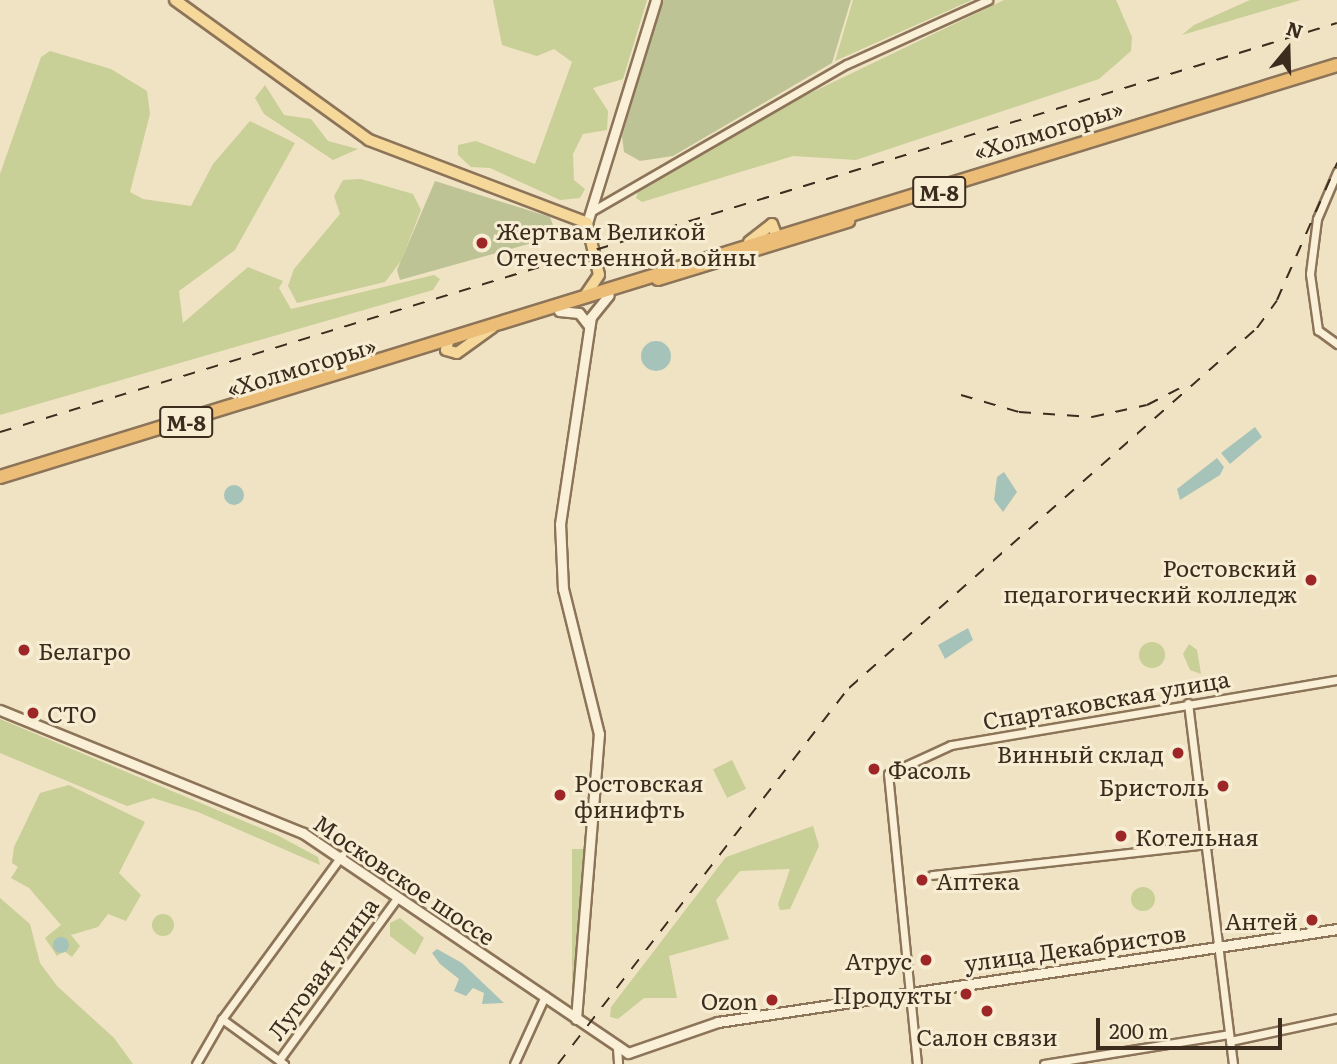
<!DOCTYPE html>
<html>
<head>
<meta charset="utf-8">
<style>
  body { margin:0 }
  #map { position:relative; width:1337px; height:1064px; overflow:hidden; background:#f0e3c3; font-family:Literata,serif }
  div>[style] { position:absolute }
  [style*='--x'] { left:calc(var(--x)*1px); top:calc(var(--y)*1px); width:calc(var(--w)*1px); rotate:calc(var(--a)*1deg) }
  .green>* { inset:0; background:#c8cf97; transform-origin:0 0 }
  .round { border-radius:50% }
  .cemetery>* { inset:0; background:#bec396 }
  .water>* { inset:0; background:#a6c3ba }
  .roads { filter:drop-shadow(2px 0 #8c7459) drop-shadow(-2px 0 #8c7459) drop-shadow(0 2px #8c7459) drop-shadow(0 -2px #8c7459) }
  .minor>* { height:7px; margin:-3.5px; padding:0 3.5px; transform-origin:3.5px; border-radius:3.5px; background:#faf0d7 }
  .tertiary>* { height:9px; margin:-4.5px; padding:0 4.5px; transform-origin:4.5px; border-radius:4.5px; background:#faf0d7 }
  .primary>* { height:10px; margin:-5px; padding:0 5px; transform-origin:5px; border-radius:5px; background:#f5d89a }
  .trunk>* { height:12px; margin:-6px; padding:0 6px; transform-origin:6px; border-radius:6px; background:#ecbd76 }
  .rail>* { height:2px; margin-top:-1px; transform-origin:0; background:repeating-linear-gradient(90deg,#3b2c1e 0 12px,transparent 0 24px) }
  .dots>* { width:19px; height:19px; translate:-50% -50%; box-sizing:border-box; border:4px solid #f7edd3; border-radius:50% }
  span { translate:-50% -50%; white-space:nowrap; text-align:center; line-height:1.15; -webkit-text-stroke:6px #f7edd3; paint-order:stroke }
  .shield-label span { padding:2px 5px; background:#f7edd3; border:2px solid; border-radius:5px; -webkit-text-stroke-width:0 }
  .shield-label { font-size:21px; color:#3b2c1e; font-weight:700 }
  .street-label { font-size:23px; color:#3b2c1e }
  .poi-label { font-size:23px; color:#3b2c1e }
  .left { translate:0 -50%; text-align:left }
  .right { translate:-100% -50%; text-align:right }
  .north { position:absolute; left:1253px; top:14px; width:70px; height:70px; -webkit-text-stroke:5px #f7edd3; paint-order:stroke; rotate:19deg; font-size:19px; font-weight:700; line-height:28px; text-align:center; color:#3b2c1e }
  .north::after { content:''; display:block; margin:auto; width:24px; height:32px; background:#3b2c1e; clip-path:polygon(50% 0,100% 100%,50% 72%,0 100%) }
  .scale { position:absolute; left:1096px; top:1018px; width:186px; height:32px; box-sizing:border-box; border:4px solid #3b2c1e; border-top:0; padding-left:9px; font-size:21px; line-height:24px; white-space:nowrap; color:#3b2c1e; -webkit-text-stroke:5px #f7edd3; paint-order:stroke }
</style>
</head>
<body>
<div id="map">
  <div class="green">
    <div style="clip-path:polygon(493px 0,647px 0,623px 79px,593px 88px,608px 111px,607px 130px,583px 134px,573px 154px,574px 180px,585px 189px,580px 198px,560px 200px,490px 168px,471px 167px,458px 155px,458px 145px,476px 141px,535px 164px,572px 62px,554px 49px,537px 56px,502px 45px)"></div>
    <div style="clip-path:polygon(853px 0,972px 0,835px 61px)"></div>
    <div style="clip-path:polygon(1004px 0,1116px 0,1132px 37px,1131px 51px,1099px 79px,856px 160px,793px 156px,642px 202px,636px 198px,638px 191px,794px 101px)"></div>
    <div style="clip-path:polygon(1250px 0,1301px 0,1182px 35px,1194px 25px)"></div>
    <div style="clip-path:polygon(50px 51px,111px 69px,147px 91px,150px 114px,130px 192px,143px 199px,191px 206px,213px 164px,250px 121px,295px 143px,235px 250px,179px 291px,183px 323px,248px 267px,283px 281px,279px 288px,291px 309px,434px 275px,440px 279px,433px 290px,0 415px,0 174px,41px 57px)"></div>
    <div style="clip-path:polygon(265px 85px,284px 115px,311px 119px,328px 141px,358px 149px,333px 160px,264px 114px,255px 98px)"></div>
    <div style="clip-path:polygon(361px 179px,413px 194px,421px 210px,401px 261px,385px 282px,297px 303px,288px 286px,294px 269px,340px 214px,334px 196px,343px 180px)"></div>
    <div class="round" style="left:1139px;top:642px;width:26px;height:26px"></div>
    <div style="clip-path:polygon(1189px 644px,1197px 650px,1201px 674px,1190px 670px,1183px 654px)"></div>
    <div style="clip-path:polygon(0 719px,277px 835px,318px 857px,320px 865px,198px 812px,153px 798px,127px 806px,0 753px)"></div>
    <div style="left:732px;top:760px;width:32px;height:21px;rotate:64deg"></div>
    <div style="clip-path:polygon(69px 785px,145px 822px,119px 873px,141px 895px,126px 921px,108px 914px,98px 927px,71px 935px,80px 946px,72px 957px,64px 951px,57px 956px,45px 938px,61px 925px,29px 888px,11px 878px,18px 867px,12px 863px,14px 847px,40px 793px)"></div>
    <div style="clip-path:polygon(813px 826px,819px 846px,790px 909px,780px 910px,778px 904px,790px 869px,740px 871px,716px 900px,729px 939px,669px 956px,677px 998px,644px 998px,618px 1019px,610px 1017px,611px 1007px,726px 857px)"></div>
    <div style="left:572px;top:849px;width:11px;height:141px"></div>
    <div class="round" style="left:1131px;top:887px;width:24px;height:24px"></div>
    <div style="clip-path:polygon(0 898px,30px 924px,40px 963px,57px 986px,114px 1038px,133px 1064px,0 1064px)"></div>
    <div class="round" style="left:152px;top:914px;width:22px;height:22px"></div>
    <div style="clip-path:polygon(400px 918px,424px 938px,415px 955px,390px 936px,390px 923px)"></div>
  </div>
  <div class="cemetery">
    <div style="clip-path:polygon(662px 0,851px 0,832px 63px,673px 156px,640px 161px,624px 152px,622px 136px)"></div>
    <div style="clip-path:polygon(435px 181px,550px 217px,557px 236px,400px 280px,397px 270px)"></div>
  </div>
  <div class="water">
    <div class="round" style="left:641px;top:341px;width:30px;height:30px"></div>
    <div style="clip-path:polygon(1255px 427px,1262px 437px,1230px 464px,1221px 453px)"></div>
    <div style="clip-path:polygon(1217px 458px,1224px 467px,1220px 475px,1180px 500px,1177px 489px)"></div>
    <div style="clip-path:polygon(1004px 472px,1017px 492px,1003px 512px,994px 500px,997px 477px)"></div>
    <div class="round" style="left:224px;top:485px;width:20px;height:20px"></div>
    <div style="clip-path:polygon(968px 628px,973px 640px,945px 659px,938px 645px)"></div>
    <div class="round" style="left:53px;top:937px;width:16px;height:16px"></div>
    <div style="clip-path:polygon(437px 949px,462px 963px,504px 1003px,482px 1004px,484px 993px,473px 988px,466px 996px,454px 991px,459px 979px,440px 964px,432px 953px)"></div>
  </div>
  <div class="roads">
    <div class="minor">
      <div style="--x:1337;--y:172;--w:51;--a:113.1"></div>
      <div style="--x:1317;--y:219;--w:55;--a:97.3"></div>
      <div style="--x:1310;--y:274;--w:57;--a:81.9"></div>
      <div style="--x:1318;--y:330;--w:24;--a:36"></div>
      <div style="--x:592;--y:211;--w:294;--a:-30"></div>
      <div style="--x:847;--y:64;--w:155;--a:-24.4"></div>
      <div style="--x:1188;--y:703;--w:364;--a:82.9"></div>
      <div style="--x:932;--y:875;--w:278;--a:-6.4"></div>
      <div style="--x:1230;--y:1041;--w:109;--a:-12.1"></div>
      <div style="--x:617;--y:1048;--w:16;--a:86"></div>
      <div style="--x:279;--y:1060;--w:200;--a:-53.9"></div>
      <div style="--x:196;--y:1064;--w:52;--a:-60"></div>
      <div style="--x:284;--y:1064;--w:77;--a:-144"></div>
      <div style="--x:222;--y:1019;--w:203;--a:-53.8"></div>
      <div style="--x:514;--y:1064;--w:75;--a:-65.5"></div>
      <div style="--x:917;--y:1064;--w:291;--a:-95.7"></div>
      <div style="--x:888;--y:774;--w:69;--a:-24.7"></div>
      <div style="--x:951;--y:745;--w:391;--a:-9.6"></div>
      <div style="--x:1044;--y:1064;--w:187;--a:-9.2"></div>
    </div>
    <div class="tertiary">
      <div style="--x:587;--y:223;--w:233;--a:-72.8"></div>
      <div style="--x:559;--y:311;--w:20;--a:6"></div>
      <div style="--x:579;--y:313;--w:16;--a:52"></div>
      <div style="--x:0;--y:710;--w:327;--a:22.1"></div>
      <div style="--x:303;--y:833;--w:392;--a:34.1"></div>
      <div style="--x:628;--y:1053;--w:95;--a:-19"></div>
      <div style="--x:718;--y:1022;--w:626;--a:-8.54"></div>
      <div style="--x:576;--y:1019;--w:286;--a:-85.4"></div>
      <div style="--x:599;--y:734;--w:149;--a:-103.9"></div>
      <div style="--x:563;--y:589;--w:65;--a:-92.6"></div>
      <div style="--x:560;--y:524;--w:209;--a:-81.5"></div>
      <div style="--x:591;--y:317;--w:28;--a:-51"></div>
    </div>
    <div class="primary">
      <div style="--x:175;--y:0;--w:239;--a:35.8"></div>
      <div style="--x:369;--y:140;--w:233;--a:20.8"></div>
      <div style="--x:587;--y:223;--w:53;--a:77"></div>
      <div style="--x:599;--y:275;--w:23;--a:124"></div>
      <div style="--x:749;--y:242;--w:29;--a:-38"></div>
      <div style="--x:772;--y:224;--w:19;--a:69"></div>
      <div style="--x:448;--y:342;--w:8;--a:104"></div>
      <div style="--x:446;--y:350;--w:11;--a:15"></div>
      <div style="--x:457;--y:353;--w:44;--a:-35.8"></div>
    </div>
    <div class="trunk">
      <div style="--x:658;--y:279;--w:199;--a:-17"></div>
      <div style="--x:0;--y:477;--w:1399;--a:-17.13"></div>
    </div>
  </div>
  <div class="rail">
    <div style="--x:961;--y:395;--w:60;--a:16.3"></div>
    <div style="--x:1019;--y:412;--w:73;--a:3.9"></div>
    <div style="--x:1092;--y:417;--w:56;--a:-12.3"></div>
    <div style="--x:1147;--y:405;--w:44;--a:-27.1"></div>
    <div style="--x:0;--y:432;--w:1398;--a:-17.01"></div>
    <div style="--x:558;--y:1064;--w:475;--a:-52.3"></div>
    <div style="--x:849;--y:688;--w:544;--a:-41.42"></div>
    <div style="--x:1257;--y:328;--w:34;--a:-54"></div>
    <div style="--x:1277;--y:300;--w:150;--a:-66.3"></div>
  </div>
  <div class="dots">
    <div style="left:482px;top:243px;background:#9d2627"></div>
    <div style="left:1311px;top:580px;background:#9d2627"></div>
    <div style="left:24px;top:650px;background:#9d2627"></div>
    <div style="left:33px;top:713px;background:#9d2627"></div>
    <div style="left:1178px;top:753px;background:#9d2627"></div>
    <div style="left:874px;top:769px;background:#9d2627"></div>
    <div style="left:1223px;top:786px;background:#9d2627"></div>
    <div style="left:560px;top:795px;background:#9d2627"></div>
    <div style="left:1121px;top:836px;background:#9d2627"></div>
    <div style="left:922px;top:880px;background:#9d2627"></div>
    <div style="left:1312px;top:920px;background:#9d2627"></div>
    <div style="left:926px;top:960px;background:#9d2627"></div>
    <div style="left:966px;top:994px;background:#9d2627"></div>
    <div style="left:772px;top:1000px;background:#9d2627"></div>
    <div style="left:987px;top:1011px;background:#9d2627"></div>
  </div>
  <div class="shield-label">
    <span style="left:939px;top:192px">М-8</span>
    <span style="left:186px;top:422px">М-8</span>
  </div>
  <div class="street-label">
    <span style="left:1048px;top:129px;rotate:-17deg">«Холмогоры»</span>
    <span style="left:301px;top:366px;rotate:-17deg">«Холмогоры»</span>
    <span style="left:1106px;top:699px;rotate:-10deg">Спартаковская улица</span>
    <span style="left:405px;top:879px;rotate:34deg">Московское шоссе</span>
    <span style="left:1075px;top:947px;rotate:-8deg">улица Декабристов</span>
    <span style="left:322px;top:968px;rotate:-54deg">Луговая улица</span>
  </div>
  <div class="poi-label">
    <span class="left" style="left:496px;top:243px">Жертвам Великой<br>Отечественной войны</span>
    <span class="right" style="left:1297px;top:580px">Ростовский<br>педагогический колледж</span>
    <span class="left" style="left:38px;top:650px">Белагро</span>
    <span class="left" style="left:47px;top:713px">СТО</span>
    <span class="right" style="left:1164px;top:753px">Винный склад</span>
    <span class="left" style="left:888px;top:769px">Фасоль</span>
    <span class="left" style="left:574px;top:795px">Ростовская<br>финифть</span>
    <span class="right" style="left:1209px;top:786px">Бристоль</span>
    <span class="left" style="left:1135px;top:836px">Котельная</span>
    <span class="left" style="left:936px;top:880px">Аптека</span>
    <span class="right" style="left:1298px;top:920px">Антей</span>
    <span class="right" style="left:912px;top:960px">Атрус</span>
    <span class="right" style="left:952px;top:994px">Продукты</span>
    <span class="right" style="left:758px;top:1000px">Ozon</span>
    <span style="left:987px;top:1036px">Салон связи</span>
  </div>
  <div class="north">N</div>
  <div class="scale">200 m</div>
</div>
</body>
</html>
